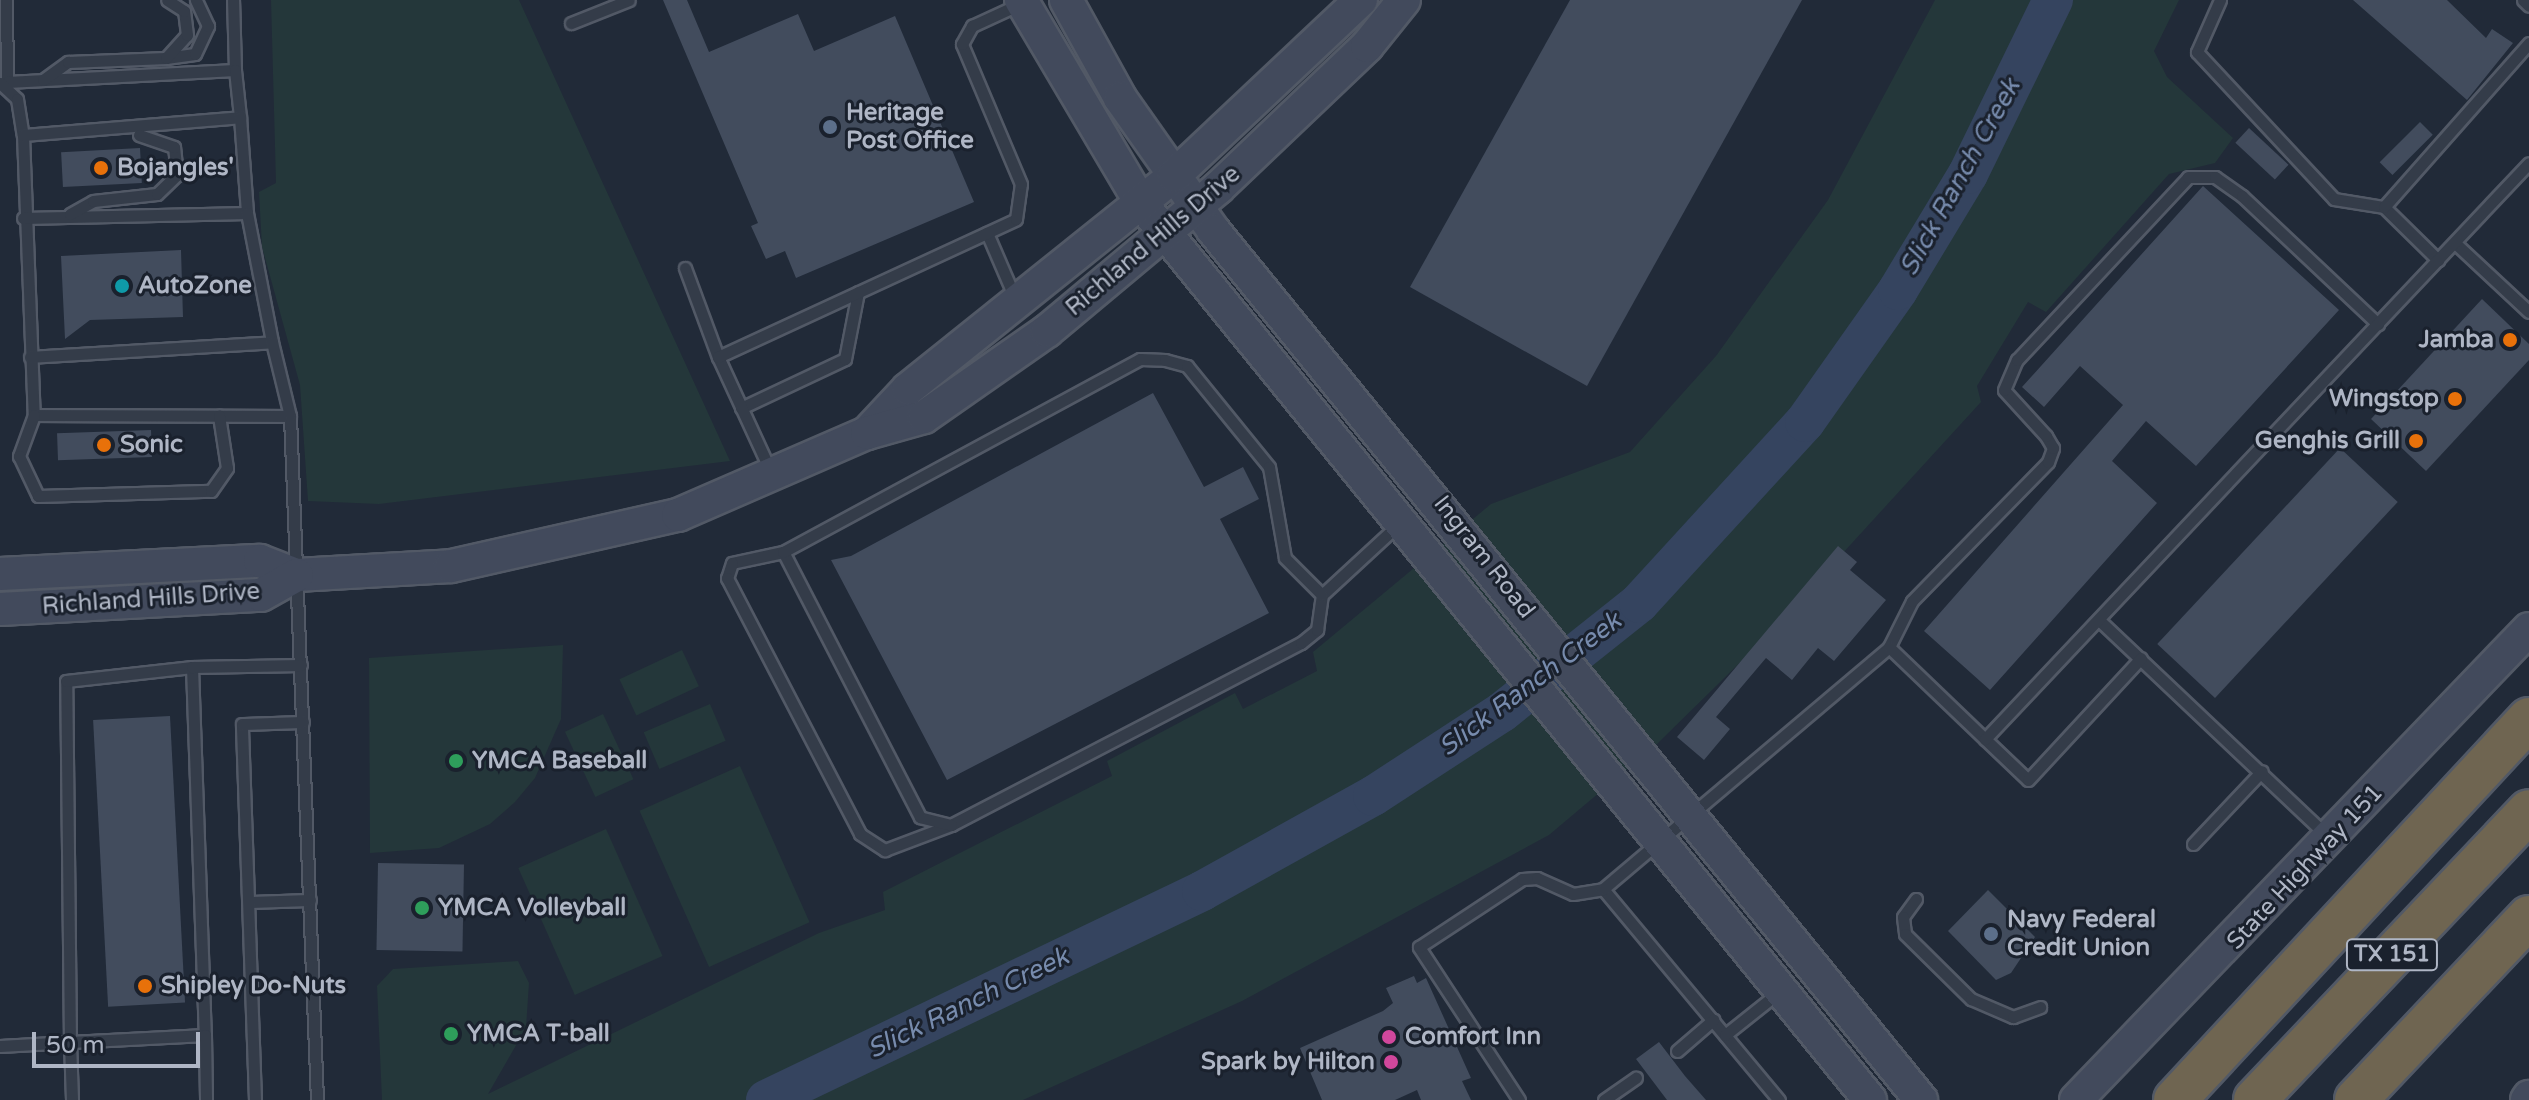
<!DOCTYPE html>
<html>
<head>
<meta charset="utf-8">
<style>
  body { margin:0 }
  #map { position:relative; width:2529px; height:1100px; overflow:hidden; background:#212a38; font-family:"Varela Round",sans-serif }
  div>[style] { position:absolute }
  [style*='--x'] { left:calc(var(--x)*1px); top:calc(var(--y)*1px); width:calc(var(--w)*1px); rotate:calc(var(--a)*1deg) }
  .green>* { inset:0; background:#24373a; transform-origin:0 0 }
  .river>* { height:40px; margin:-20px; padding:0 20px; transform-origin:20px; border-radius:20px; background:#35445f }
  .building>* { inset:0; background:#424c5d; transform-origin:0 0 }
  .roads { filter:drop-shadow(2px 0 #525966) drop-shadow(-2px 0 #525966) drop-shadow(0 2px #525966) drop-shadow(0 -2px #525966) }
  .lane>* { height:11px; margin:-5.5px; padding:0 5.5px; transform-origin:5.5px; border-radius:5.5px; background:#343c49 }
  .secondary>* { height:32px; margin:-16px; padding:0 16px; transform-origin:16px; border-radius:16px; background:#424a5c }
  .highway>* { height:42px; margin:-21px; padding:0 21px; transform-origin:21px; border-radius:21px; background:#6f6551 }
  .dots>* { width:22px; height:22px; translate:-50% -50%; box-sizing:border-box; border:4px solid #1a212d; border-radius:50% }
  span { translate:-50% -50%; white-space:nowrap; text-align:center; line-height:1.15; -webkit-text-stroke:6px #1a212d; paint-order:stroke }
  .shield-label span { padding:2px 6px; background:#1a212d; border:2px solid; border-radius:6px; -webkit-text-stroke-width:0 }
  .shield-label { font-size:22px; color:#afb6c5; font-weight:700 }
  .poi-label { font-size:24px; color:#afb6c5; font-weight:700 }
  .left { translate:0 -50%; text-align:left }
  .right { translate:-100% -50%; text-align:right }
  .street-label { font-size:24px; color:#afb6c5 }
  .water-label { font-size:26px; color:#778bad; font-style:italic }
  .scale { position:absolute; left:32px; top:1032px; width:168px; height:36px; box-sizing:border-box; border:4px solid #afb6c5; border-top:0; padding-left:10px; font-size:24px; line-height:28px; white-space:nowrap; color:#afb6c5; -webkit-text-stroke:6px #1a212d; paint-order:stroke }
</style>
</head>
<body>
<div id="map">
  <div class="green">
    <div style="clip-path:polygon(271px 0,519px 0,730px 461px,379px 504px,308px 501px,300px 385px,262px 247px,259px 192px,276px 183px)"></div>
    <div style="clip-path:polygon(1935px 0,2179px 0,2154px 51px,2167px 77px,2233px 138px,2215px 163px,2169px 174px,2046px 312px,2028px 302px,1977px 386px,1981px 402px,1767px 636px,1657px 744px,1549px 835px,1242px 1001px,1023px 1100px,382px 1100px,377px 986px,393px 969px,518px 961px,529px 983px,526px 1028px,488px 1094px,819px 933px,885px 910px,883px 892px,1112px 776px,1107px 761px,1235px 693px,1243px 709px,1317px 671px,1313px 652px,1491px 504px,1630px 452px,1716px 356px,1828px 200px)"></div>
    <div style="clip-path:polygon(563px 645px,561px 719px,535px 778px,515px 802px,490px 824px,439px 848px,370px 853px,369px 658px)"></div>
    <div style="left:682px;top:650px;width:40px;height:69px;rotate:65deg"></div>
    <div style="left:710px;top:704px;width:40px;height:72px;rotate:67deg"></div>
    <div style="left:603px;top:714px;width:72px;height:42px;rotate:65deg"></div>
    <div style="left:740px;top:766px;width:171px;height:110px;rotate:66deg"></div>
    <div style="left:606px;top:829px;width:139px;height:96px;rotate:66deg"></div>
  </div>
  <div class="river">
    <div style="--x:766;--y:1100;--w:484;--a:-25.6"></div>
    <div style="--x:1202;--y:891;--w:196;--a:-29.1"></div>
    <div style="--x:1373;--y:796;--w:154;--a:-33.1"></div>
    <div style="--x:1502;--y:712;--w:175;--a:-38.5"></div>
    <div style="--x:1639;--y:603;--w:246;--a:-47.5"></div>
    <div style="--x:1805;--y:422;--w:161;--a:-54.8"></div>
    <div style="--x:1898;--y:290;--w:135;--a:-58.9"></div>
    <div style="--x:1968;--y:174;--w:194;--a:-64"></div>
  </div>
  <div class="building">
    <div style="clip-path:polygon(663px 0,687px 0,709px 52px,798px 14px,814px 51px,895px 16px,974px 202px,796px 278px,785px 251px,766px 259px,751px 226px,758px 223px)"></div>
    <div style="clip-path:polygon(1570px 0,1802px 0,1587px 386px,1410px 287px)"></div>
    <div style="clip-path:polygon(2353px 0,2447px 0,2486px 38px,2492px 29px,2513px 43px,2467px 100px)"></div>
    <div style="left:2420px;top:122px;width:18px;height:57px;rotate:45deg"></div>
    <div style="left:2249px;top:128px;width:54px;height:20px;rotate:43deg"></div>
    <div style="left:140px;top:148px;width:35px;height:79px;rotate:87deg"></div>
    <div style="clip-path:polygon(2203px 186px,2339px 310px,2196px 466px,2146px 421px,2112px 461px,2157px 503px,1990px 690px,1924px 631px,2123px 405px,2080px 366px,2044px 407px,2022px 387px)"></div>
    <div style="clip-path:polygon(181px 250px,183px 317px,90px 320px,65px 339px,61px 256px)"></div>
    <div style="clip-path:polygon(2482px 299px,2529px 344px,2529px 360px,2426px 471px,2371px 419px)"></div>
    <div style="clip-path:polygon(1153px 393px,1204px 487px,1243px 467px,1259px 499px,1220px 519px,1269px 613px,947px 780px,831px 560px,851px 556px)"></div>
    <div style="left:151px;top:430px;width:27px;height:94px;rotate:88deg"></div>
    <div style="left:2340px;top:448px;width:79px;height:268px;rotate:43deg"></div>
    <div style="clip-path:polygon(1838px 546px,1857px 562px,1850px 570px,1886px 600px,1834px 661px,1818px 648px,1792px 680px,1766px 658px,1716px 717px,1730px 729px,1704px 760px,1677px 737px)"></div>
    <div style="left:170px;top:716px;width:287px;height:77px;rotate:87deg"></div>
    <div style="left:378px;top:863px;width:86px;height:87px;rotate:1deg"></div>
    <div style="clip-path:polygon(1988px 890px,2035px 937px,2011px 973px,1996px 980px,1948px 931px)"></div>
    <div style="clip-path:polygon(1414px 976px,1417px 983px,1426px 978px,1471px 1078px,1462px 1081px,1471px 1100px,1421px 1100px,1417px 1090px,1395px 1100px,1322px 1100px,1300px 1048px,1383px 1011px,1393px 1003px,1386px 988px)"></div>
    <div style="clip-path:polygon(1659px 1042px,1685px 1076px,1706px 1100px,1667px 1100px,1636px 1059px)"></div>
  </div>
  <div class="roads">
    <div class="lane">
      <div style="--x:6;--y:0;--w:82;--a:89.3"></div>
      <div style="--x:7;--y:82;--w:228;--a:-3"></div>
      <div style="--x:235;--y:70;--w:70;--a:-91.6"></div>
      <div style="--x:2220;--y:0;--w:57;--a:113.9"></div>
      <div style="--x:2197;--y:52;--w:201;--a:47"></div>
      <div style="--x:2334;--y:199;--w:51;--a:9.1"></div>
      <div style="--x:2384;--y:207;--w:76;--a:44.5"></div>
      <div style="--x:2523;--y:0;--w:8;--a:45"></div>
      <div style="--x:571;--y:23;--w:62;--a:-21.6"></div>
      <div style="--x:166;--y:58;--w:29;--a:-8"></div>
      <div style="--x:195;--y:54;--w:31;--a:-65"></div>
      <div style="--x:208;--y:26;--w:29;--a:-115"></div>
      <div style="--x:235;--y:70;--w:47;--a:83.9"></div>
      <div style="--x:43;--y:80;--w:31;--a:-36"></div>
      <div style="--x:68;--y:62;--w:98;--a:-2.3"></div>
      <div style="--x:166;--y:58;--w:31;--a:-48"></div>
      <div style="--x:187;--y:35;--w:24;--a:-97"></div>
      <div style="--x:184;--y:11;--w:20;--a:-147"></div>
      <div style="--x:0;--y:83;--w:23;--a:43"></div>
      <div style="--x:17;--y:99;--w:36;--a:81"></div>
      <div style="--x:23;--y:135;--w:280;--a:87.8"></div>
      <div style="--x:34;--y:415;--w:256;--a:0.2"></div>
      <div style="--x:290;--y:416;--w:685;--a:87.74"></div>
      <div style="--x:23;--y:135;--w:218;--a:-4.7"></div>
      <div style="--x:240;--y:117;--w:96;--a:85.8"></div>
      <div style="--x:247;--y:213;--w:224;--a:178.7"></div>
      <div style="--x:2384;--y:207;--w:219;--a:-48.5"></div>
      <div style="--x:247;--y:213;--w:131;--a:79"></div>
      <div style="--x:70;--y:214;--w:26;--a:-29"></div>
      <div style="--x:93;--y:201;--w:64;--a:-6.2"></div>
      <div style="--x:157;--y:194;--w:28;--a:-44"></div>
      <div style="--x:177;--y:175;--w:28;--a:-96"></div>
      <div style="--x:174;--y:147;--w:37;--a:-161"></div>
      <div style="--x:987;--y:233;--w:71;--a:66.7"></div>
      <div style="--x:2455;--y:243;--w:101;--a:43"></div>
      <div style="--x:685;--y:268;--w:95;--a:69.7"></div>
      <div style="--x:30;--y:357;--w:242;--a:-3.5"></div>
      <div style="--x:272;--y:342;--w:76;--a:76.3"></div>
      <div style="--x:741;--y:408;--w:115;--a:-25.2"></div>
      <div style="--x:845;--y:359;--w:68;--a:-79"></div>
      <div style="--x:34;--y:415;--w:44;--a:110.1"></div>
      <div style="--x:19;--y:456;--w:44;--a:64.6"></div>
      <div style="--x:38;--y:496;--w:173;--a:-1.7"></div>
      <div style="--x:211;--y:491;--w:28;--a:-55"></div>
      <div style="--x:227;--y:468;--w:53;--a:-98.7"></div>
      <div style="--x:771;--y:472;--w:127;--a:-114.7"></div>
      <div style="--x:718;--y:357;--w:328;--a:-24.8"></div>
      <div style="--x:1016;--y:219;--w:35;--a:-82"></div>
      <div style="--x:1021;--y:184;--w:152;--a:-112.9"></div>
      <div style="--x:962;--y:44;--w:21;--a:-61"></div>
      <div style="--x:972;--y:26;--w:55;--a:-24.7"></div>
      <div style="--x:783;--y:552;--w:52;--a:167.8"></div>
      <div style="--x:732;--y:563;--w:16;--a:108"></div>
      <div style="--x:727;--y:578;--w:288;--a:62.5"></div>
      <div style="--x:860;--y:834;--w:30;--a:33"></div>
      <div style="--x:885;--y:850;--w:71;--a:-20.7"></div>
      <div style="--x:951;--y:825;--w:394;--a:-27.5"></div>
      <div style="--x:1301;--y:643;--w:21;--a:-39"></div>
      <div style="--x:1317;--y:630;--w:35;--a:-82"></div>
      <div style="--x:1322;--y:595;--w:105;--a:-42.7"></div>
      <div style="--x:2100;--y:621;--w:311;--a:43.4"></div>
      <div style="--x:1889;--y:647;--w:51;--a:-63.4"></div>
      <div style="--x:1912;--y:601;--w:194;--a:-45.6"></div>
      <div style="--x:2048;--y:462;--w:15;--a:-70"></div>
      <div style="--x:2053;--y:448;--w:14;--a:-120"></div>
      <div style="--x:2046;--y:436;--w:62;--a:-132.4"></div>
      <div style="--x:2004;--y:390;--w:33;--a:-67"></div>
      <div style="--x:2017;--y:360;--w:250;--a:-46.9"></div>
      <div style="--x:2188;--y:177;--w:27;--a:0"></div>
      <div style="--x:2215;--y:177;--w:33;--a:35"></div>
      <div style="--x:2242;--y:196;--w:187;--a:43.3"></div>
      <div style="--x:192;--y:667;--w:368;--a:88"></div>
      <div style="--x:205;--y:1035;--w:135;--a:177"></div>
      <div style="--x:70;--y:1042;--w:361;--a:-90.6"></div>
      <div style="--x:66;--y:681;--w:127;--a:-6.3"></div>
      <div style="--x:192;--y:667;--w:109;--a:-1.1"></div>
      <div style="--x:1985;--y:739;--w:59;--a:43.6"></div>
      <div style="--x:2028;--y:780;--w:166;--a:-47.2"></div>
      <div style="--x:951;--y:825;--w:32;--a:-166"></div>
      <div style="--x:920;--y:817;--w:298;--a:-117.3"></div>
      <div style="--x:783;--y:552;--w:406;--a:-28.4"></div>
      <div style="--x:1140;--y:359;--w:25;--a:2"></div>
      <div style="--x:1165;--y:360;--w:23;--a:15"></div>
      <div style="--x:1187;--y:366;--w:130;--a:50.9"></div>
      <div style="--x:1269;--y:467;--w:92;--a:80"></div>
      <div style="--x:1285;--y:558;--w:52;--a:45"></div>
      <div style="--x:2193;--y:844;--w:100;--a:-46.6"></div>
      <div style="--x:1603;--y:889;--w:275;--a:50.2"></div>
      <div style="--x:1916;--y:899;--w:22;--a:126"></div>
      <div style="--x:1903;--y:917;--w:17;--a:83"></div>
      <div style="--x:1905;--y:934;--w:93;--a:44.6"></div>
      <div style="--x:1971;--y:999;--w:46;--a:23.2"></div>
      <div style="--x:2013;--y:1017;--w:29;--a:-20"></div>
      <div style="--x:249;--y:902;--w:61;--a:-1.9"></div>
      <div style="--x:205;--y:1035;--w:65;--a:89.1"></div>
      <div style="--x:1725;--y:1035;--w:69;--a:-38.5"></div>
      <div style="--x:0;--y:1046;--w:70;--a:-3.3"></div>
      <div style="--x:70;--y:1042;--w:58;--a:88"></div>
      <div style="--x:1677;--y:1051;--w:48;--a:-40.7"></div>
      <div style="--x:255;--y:1100;--w:376;--a:-92"></div>
      <div style="--x:242;--y:724;--w:61;--a:-1.9"></div>
      <div style="--x:1519;--y:1100;--w:183;--a:-123.2"></div>
      <div style="--x:1419;--y:947;--w:123;--a:-33.4"></div>
      <div style="--x:1522;--y:879;--w:15;--a:-4"></div>
      <div style="--x:1537;--y:878;--w:39;--a:24"></div>
      <div style="--x:1573;--y:894;--w:30;--a:-9"></div>
      <div style="--x:1603;--y:889;--w:375;--a:-40.2"></div>
      <div style="--x:1889;--y:647;--w:133;--a:43.8"></div>
      <div style="--x:1985;--y:739;--w:792;--a:-46.64"></div>
      <div style="--x:1604;--y:1100;--w:39;--a:-35"></div>
    </div>
    <div class="secondary">
      <div style="--x:1021;--y:0;--w:236;--a:59.4"></div>
      <div style="--x:1141;--y:203;--w:1156;--a:50.9"></div>
      <div style="--x:1066;--y:0;--w:112;--a:61.1"></div>
      <div style="--x:1120;--y:98;--w:161;--a:54.8"></div>
      <div style="--x:1213;--y:230;--w:1122;--a:50.86"></div>
      <div style="--x:867;--y:433;--w:60;--a:-47"></div>
      <div style="--x:908;--y:389;--w:341;--a:-38.7"></div>
      <div style="--x:1174;--y:176;--w:257;--a:-43.3"></div>
      <div style="--x:0;--y:574;--w:260;--a:-2.9"></div>
      <div style="--x:260;--y:561;--w:40;--a:21"></div>
      <div style="--x:297;--y:575;--w:154;--a:-3.3"></div>
      <div style="--x:451;--y:566;--w:233;--a:-12.7"></div>
      <div style="--x:678;--y:515;--w:206;--a:-23.5"></div>
      <div style="--x:867;--y:433;--w:59;--a:-15.7"></div>
      <div style="--x:924;--y:417;--w:150;--a:-35"></div>
      <div style="--x:1047;--y:331;--w:223;--a:-39.9"></div>
      <div style="--x:1218;--y:188;--w:206;--a:-43.6"></div>
      <div style="--x:1367;--y:46;--w:59;--a:-51.2"></div>
      <div style="--x:0;--y:609;--w:261;--a:-3.1"></div>
      <div style="--x:261;--y:595;--w:41;--a:-29.1"></div>
      <div style="--x:2076;--y:1100;--w:653;--a:-46.12"></div>
      <div style="--x:2527;--y:1100;--w:4;--a:-56"></div>
    </div>
    <div class="highway">
      <div style="--x:2175;--y:1100;--w:520;--a:-47.1"></div>
      <div style="--x:2255;--y:1100;--w:398;--a:-46.5"></div>
      <div style="--x:2356;--y:1100;--w:252;--a:-46.6"></div>
    </div>
  </div>
  <div class="dots">
    <div style="left:830px;top:127px;background:#5c6f8a"></div>
    <div style="left:101px;top:168px;background:#e8710a"></div>
    <div style="left:122px;top:286px;background:#0f9aa8"></div>
    <div style="left:2510px;top:340px;background:#e8710a"></div>
    <div style="left:2455px;top:399px;background:#e8710a"></div>
    <div style="left:2416px;top:441px;background:#e8710a"></div>
    <div style="left:104px;top:445px;background:#e8710a"></div>
    <div style="left:456px;top:761px;background:#2e9e5b"></div>
    <div style="left:422px;top:908px;background:#2e9e5b"></div>
    <div style="left:1991px;top:934px;background:#5c6f8a"></div>
    <div style="left:145px;top:986px;background:#e8710a"></div>
    <div style="left:451px;top:1034px;background:#2e9e5b"></div>
    <div style="left:1389px;top:1037px;background:#d1479c"></div>
    <div style="left:1391px;top:1062px;background:#d1479c"></div>
  </div>
  <div class="shield-label">
    <span style="left:2392px;top:955px">TX 151</span>
  </div>
  <div class="poi-label">
    <span class="left" style="left:846px;top:127px">Heritage<br>Post Office</span>
    <span class="left" style="left:117px;top:168px">Bojangles'</span>
    <span class="left" style="left:138px;top:286px">AutoZone</span>
    <span class="right" style="left:2494px;top:340px">Jamba</span>
    <span class="right" style="left:2439px;top:399px">Wingstop</span>
    <span class="right" style="left:2400px;top:441px">Genghis Grill</span>
    <span class="left" style="left:120px;top:445px">Sonic</span>
    <span class="left" style="left:472px;top:761px">YMCA Baseball</span>
    <span class="left" style="left:438px;top:908px">YMCA Volleyball</span>
    <span class="left" style="left:2007px;top:934px">Navy Federal<br>Credit Union</span>
    <span class="left" style="left:161px;top:986px">Shipley Do-Nuts</span>
    <span class="left" style="left:467px;top:1034px">YMCA T-ball</span>
    <span class="left" style="left:1405px;top:1037px">Comfort Inn</span>
    <span class="right" style="left:1375px;top:1062px">Spark by Hilton</span>
  </div>
  <div class="street-label">
    <span style="left:1153px;top:241px;rotate:-40deg">Richland Hills Drive</span>
    <span style="left:1484px;top:557px;rotate:52deg">Ingram Road</span>
    <span style="left:151px;top:599px;rotate:-4deg">Richland Hills Drive</span>
    <span style="left:2305px;top:867px;rotate:-47deg">State Highway 151</span>
  </div>
  <div class="water-label">
    <span style="left:1960px;top:177px;rotate:-61deg">Slick Ranch Creek</span>
    <span style="left:1530px;top:684px;rotate:-37deg">Slick Ranch Creek</span>
    <span style="left:968px;top:1003px;rotate:-26deg">Slick Ranch Creek</span>
  </div>
  <div class="scale">50 m</div>
</div>
</body>
</html>
